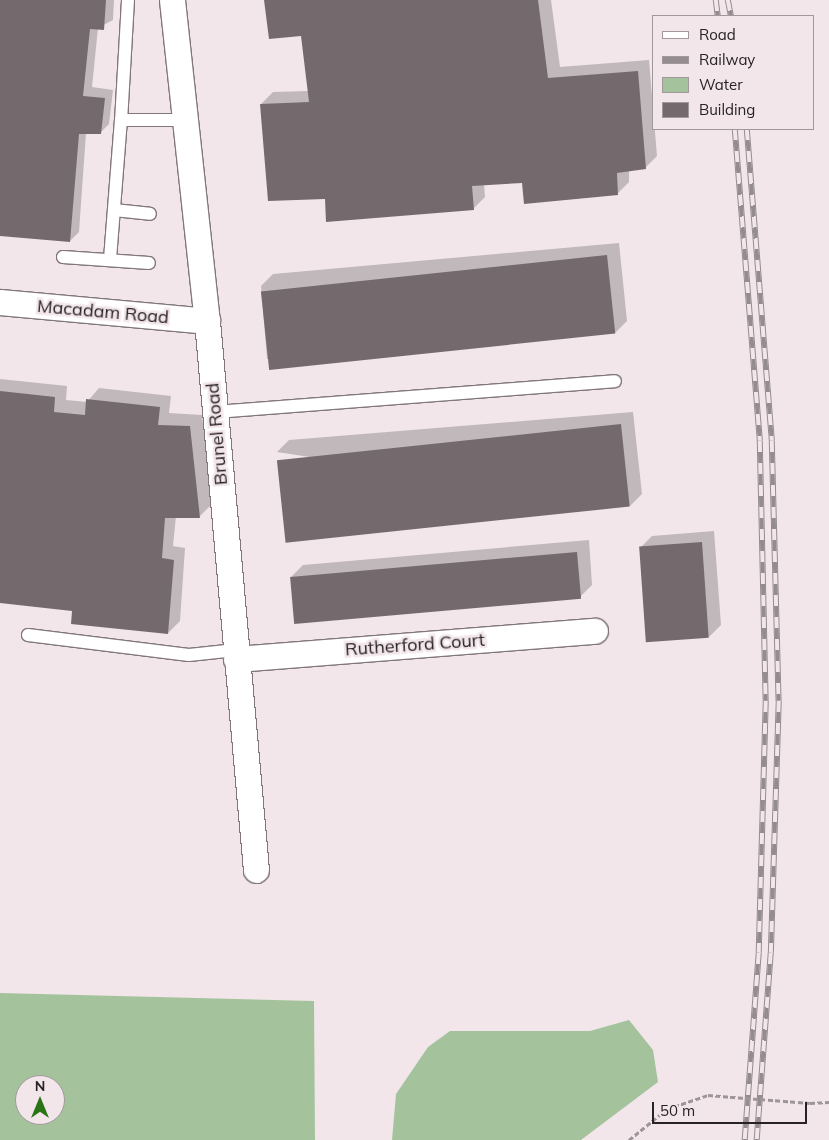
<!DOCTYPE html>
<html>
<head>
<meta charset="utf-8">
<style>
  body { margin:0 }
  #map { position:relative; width:829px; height:1140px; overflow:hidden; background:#f2e6ea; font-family:Mulish,sans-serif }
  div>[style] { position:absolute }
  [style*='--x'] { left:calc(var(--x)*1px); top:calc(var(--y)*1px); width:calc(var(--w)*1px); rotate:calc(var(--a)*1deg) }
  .water>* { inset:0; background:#a4c39d }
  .shadow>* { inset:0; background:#0003 }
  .building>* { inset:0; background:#746a6e; transform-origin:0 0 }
  .path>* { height:3px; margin-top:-1.5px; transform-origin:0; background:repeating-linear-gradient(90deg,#9e9598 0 5px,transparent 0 7.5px) }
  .roads { filter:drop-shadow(1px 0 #81777a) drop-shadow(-1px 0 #81777a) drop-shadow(0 1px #81777a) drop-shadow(0 -1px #81777a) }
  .lane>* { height:12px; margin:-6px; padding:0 6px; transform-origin:6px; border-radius:6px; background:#fff }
  .street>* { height:25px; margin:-12.5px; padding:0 12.5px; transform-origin:12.5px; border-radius:12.5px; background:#fff }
  .rail>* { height:5.5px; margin-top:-2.75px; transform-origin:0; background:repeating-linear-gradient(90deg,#f2e6ea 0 11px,#958c8f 0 22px); box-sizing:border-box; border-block:1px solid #958c8f }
  .path-bridge>* { height:3px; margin-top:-1.5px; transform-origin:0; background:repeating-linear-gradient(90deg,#9e9598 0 5px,transparent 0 7.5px) }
  span { translate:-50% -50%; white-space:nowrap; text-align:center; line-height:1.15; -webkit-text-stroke:5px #f2e6ea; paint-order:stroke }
  .street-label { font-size:18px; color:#272224 }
  .legend { position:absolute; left:652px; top:15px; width:162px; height:115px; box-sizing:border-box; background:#f2e6ea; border:1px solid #a1989b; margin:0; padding:6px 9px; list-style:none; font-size:15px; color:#272224 }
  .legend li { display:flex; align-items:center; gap:10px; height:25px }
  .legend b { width:25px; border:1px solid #a1989b }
  .north { position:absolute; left:15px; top:1075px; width:50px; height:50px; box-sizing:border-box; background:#f2e6ea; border:1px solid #a1989b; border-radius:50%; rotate:0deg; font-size:14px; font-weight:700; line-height:20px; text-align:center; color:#272224 }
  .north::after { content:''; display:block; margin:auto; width:18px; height:22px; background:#2a7317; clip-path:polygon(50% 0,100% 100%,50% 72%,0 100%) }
  .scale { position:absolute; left:652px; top:1102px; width:155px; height:22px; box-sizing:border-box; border:2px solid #272224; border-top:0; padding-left:6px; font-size:15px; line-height:18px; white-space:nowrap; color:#272224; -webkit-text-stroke:4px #f2e6ea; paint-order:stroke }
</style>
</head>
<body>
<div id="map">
  <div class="water">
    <div style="clip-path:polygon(evenodd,0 993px,314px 1001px,315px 1140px,0 1140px,0 993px,25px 1085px,55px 1085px,55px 1115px,25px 1115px,25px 1085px)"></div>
    <div style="clip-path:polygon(629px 1020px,653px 1050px,658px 1082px,581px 1140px,392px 1140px,396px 1094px,428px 1047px,450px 1031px,590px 1031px)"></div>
  </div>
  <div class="shadow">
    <div style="clip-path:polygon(0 0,114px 0,113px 20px,98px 28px,92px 87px,113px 90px,109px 124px,100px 133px,86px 133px,79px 232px,70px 241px,0 234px)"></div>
    <div style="clip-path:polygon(265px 0,551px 0,560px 67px,649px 60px,657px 156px,645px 168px,629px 170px,629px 182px,617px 194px,523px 181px,484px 184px,485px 197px,473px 209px,326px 198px,261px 104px,273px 92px,309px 91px,302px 35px)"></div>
    <div style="clip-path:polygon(619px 243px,627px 321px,615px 333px,267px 359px,261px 286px,273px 274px)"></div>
    <div style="clip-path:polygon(0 379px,67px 386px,66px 400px,87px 402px,99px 388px,171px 396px,169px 413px,202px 415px,212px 504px,200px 516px,176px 516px,173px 546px,185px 548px,180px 621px,168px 633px,73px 609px,0 602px)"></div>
    <div style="clip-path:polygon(633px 412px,642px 494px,630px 506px,277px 452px,289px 440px)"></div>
    <div style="clip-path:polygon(714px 531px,721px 625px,709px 637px,640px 548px,652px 536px)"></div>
    <div style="clip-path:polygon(589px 540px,592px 585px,580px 597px,291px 577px,303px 565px)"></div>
  </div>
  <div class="building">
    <div style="clip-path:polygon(0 0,106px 0,104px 30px,90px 29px,83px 96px,105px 98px,101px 134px,79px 134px,70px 242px,0 236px)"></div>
    <div style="clip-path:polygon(264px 0,538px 0,548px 78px,638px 71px,646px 169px,617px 173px,618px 195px,524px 204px,522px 183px,472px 186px,474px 210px,326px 222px,325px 199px,268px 201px,260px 104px,309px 102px,301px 36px,269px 39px)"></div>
    <div style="left:607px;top:255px;width:79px;height:348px;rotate:84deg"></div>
    <div style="clip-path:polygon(0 391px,55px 397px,54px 412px,85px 415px,86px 399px,160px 407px,158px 425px,190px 426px,200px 518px,165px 518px,162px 558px,174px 560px,168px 634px,71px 624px,72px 611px,0 603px)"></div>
    <div style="left:621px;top:424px;width:83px;height:346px;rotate:84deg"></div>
    <div style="left:702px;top:542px;width:96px;height:63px;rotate:86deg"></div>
    <div style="left:577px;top:552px;width:47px;height:288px;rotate:85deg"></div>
  </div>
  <div class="path">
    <div style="--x:810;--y:1103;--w:19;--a:-3"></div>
    <div style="--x:629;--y:1140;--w:49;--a:-39.2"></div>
    <div style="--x:667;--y:1109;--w:43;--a:-18.9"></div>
  </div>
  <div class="roads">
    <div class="lane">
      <div style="--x:128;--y:0;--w:120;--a:93.3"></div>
      <div style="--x:121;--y:120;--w:64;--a:0"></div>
      <div style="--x:114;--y:210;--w:36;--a:6"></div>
      <div style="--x:63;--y:257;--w:86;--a:4"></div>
      <div style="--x:110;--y:259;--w:139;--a:-85.5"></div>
      <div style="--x:215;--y:412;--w:401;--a:-4.4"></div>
      <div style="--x:28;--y:635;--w:162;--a:7.1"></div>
      <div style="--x:189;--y:655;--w:47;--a:-6.1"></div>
    </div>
    <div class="street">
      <div style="--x:172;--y:0;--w:323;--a:83.8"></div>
      <div style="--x:207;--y:321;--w:551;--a:84.9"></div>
      <div style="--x:0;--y:302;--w:208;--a:5.2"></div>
      <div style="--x:236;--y:659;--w:360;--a:-4.5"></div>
    </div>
  </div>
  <div class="rail">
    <div style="--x:716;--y:0;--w:16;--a:83"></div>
    <div style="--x:728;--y:0;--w:16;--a:79"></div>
    <div style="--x:735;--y:129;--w:313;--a:85.4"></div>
    <div style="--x:760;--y:441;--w:260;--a:88.7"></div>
    <div style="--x:766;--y:701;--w:252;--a:91.6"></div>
    <div style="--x:759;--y:953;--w:188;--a:94.3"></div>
    <div style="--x:747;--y:129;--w:313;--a:85.4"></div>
    <div style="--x:772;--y:441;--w:260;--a:88.5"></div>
    <div style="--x:779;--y:701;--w:252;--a:91.8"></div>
    <div style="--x:771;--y:953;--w:188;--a:94.3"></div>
  </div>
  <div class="path-bridge">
    <div style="--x:708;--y:1095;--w:102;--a:4.5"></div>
  </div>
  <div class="street-label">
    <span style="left:103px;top:312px;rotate:5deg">Macadam Road</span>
    <span style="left:217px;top:434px;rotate:-95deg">Brunel Road</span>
    <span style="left:415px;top:645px;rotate:-4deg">Rutherford Court</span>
  </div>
  <ul class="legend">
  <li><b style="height:6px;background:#fff"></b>Road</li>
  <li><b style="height:6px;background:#958c8f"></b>Railway</li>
  <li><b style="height:14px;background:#a4c39d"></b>Water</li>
  <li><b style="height:14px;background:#746a6e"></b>Building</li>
  </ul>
  <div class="north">N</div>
  <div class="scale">50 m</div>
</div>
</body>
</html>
